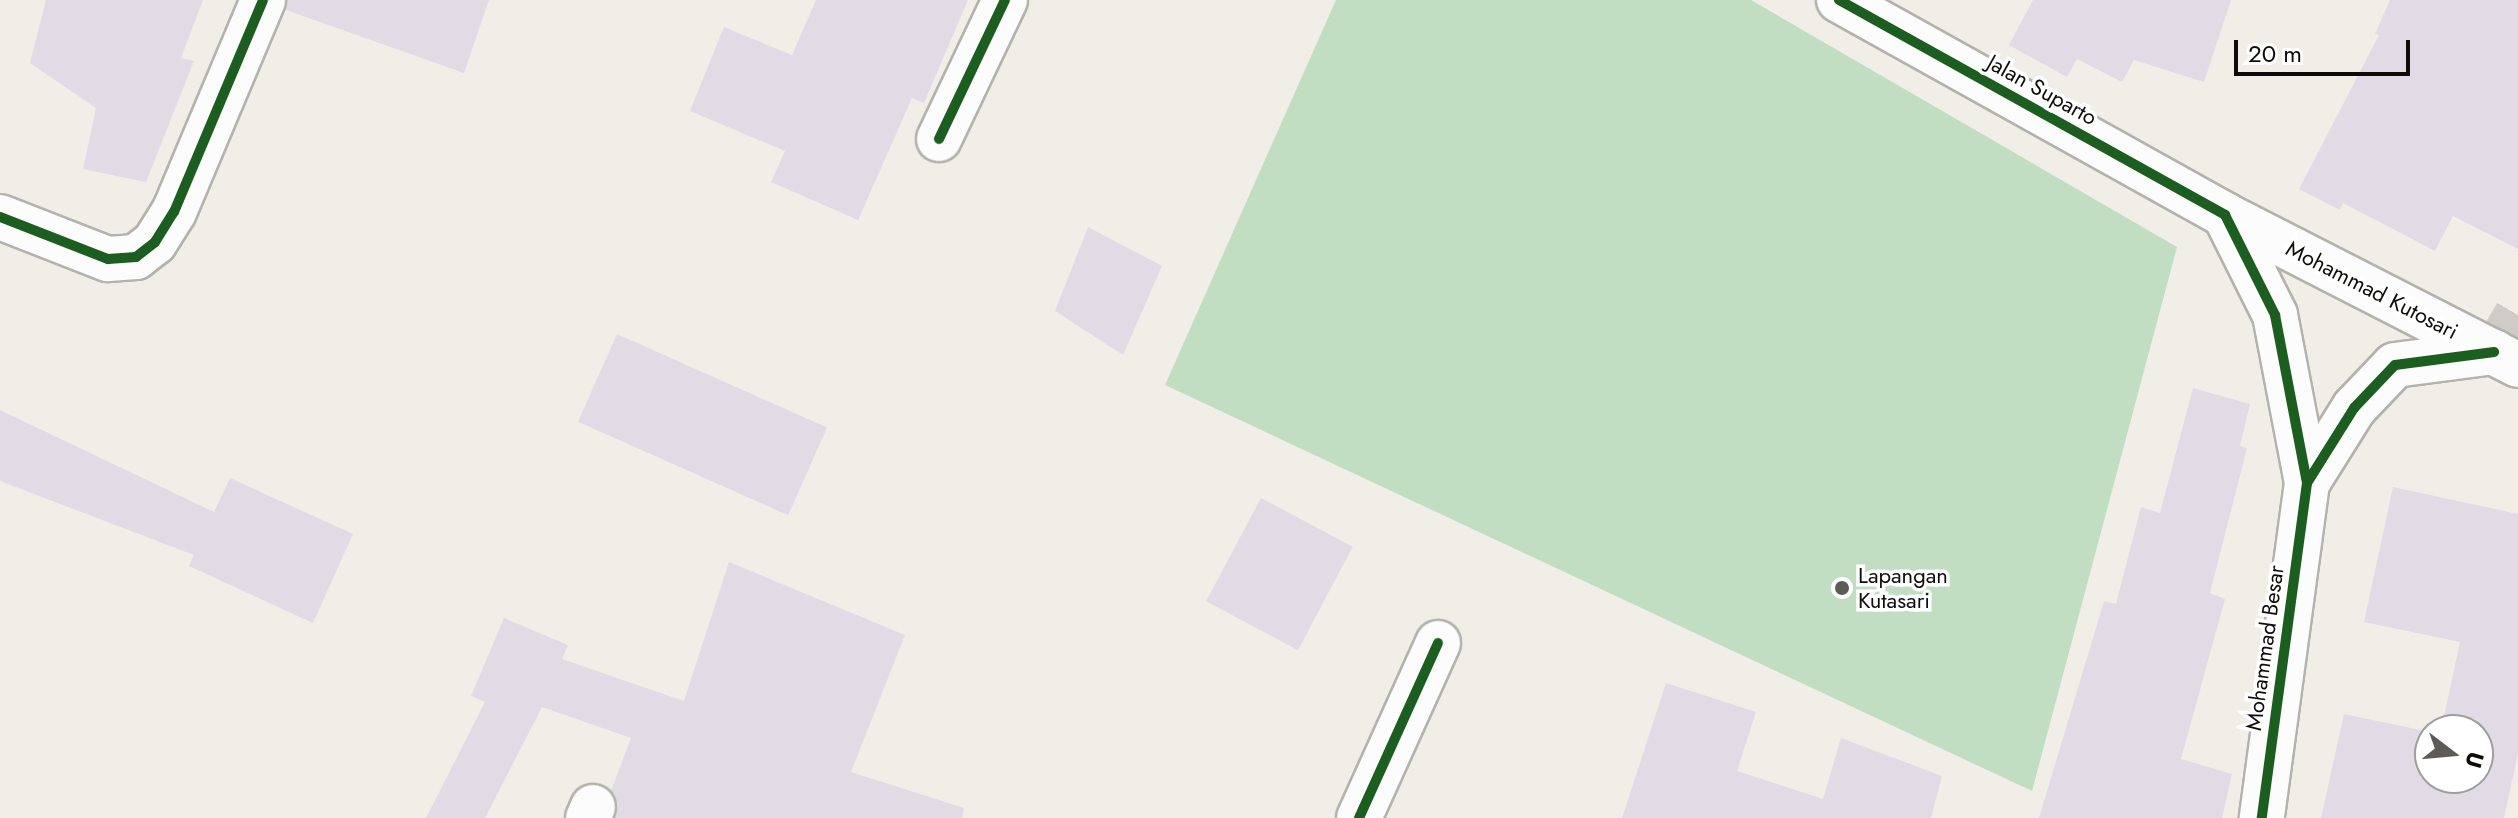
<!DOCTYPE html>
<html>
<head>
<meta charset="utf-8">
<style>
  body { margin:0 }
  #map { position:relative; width:2518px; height:818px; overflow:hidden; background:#f1eee8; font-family:Jost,sans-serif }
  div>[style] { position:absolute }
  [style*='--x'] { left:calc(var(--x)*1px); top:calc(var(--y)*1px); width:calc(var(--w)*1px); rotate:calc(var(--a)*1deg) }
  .green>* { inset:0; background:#c1dec3 }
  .building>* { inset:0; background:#e0dbe5; transform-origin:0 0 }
  .minor-tunnel>* { height:44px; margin-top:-22px; transform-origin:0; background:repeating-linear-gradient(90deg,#cfccc7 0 44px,transparent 0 66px) }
  .roads { filter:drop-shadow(2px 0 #b3b2ad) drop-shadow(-2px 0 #b3b2ad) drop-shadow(0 2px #b3b2ad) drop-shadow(0 -2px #b3b2ad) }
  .minor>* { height:44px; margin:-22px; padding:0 22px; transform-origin:22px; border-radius:22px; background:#fdfcfc }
  .cycleway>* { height:10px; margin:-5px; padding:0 5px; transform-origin:5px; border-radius:5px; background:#1b5e20 }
  .dots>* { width:22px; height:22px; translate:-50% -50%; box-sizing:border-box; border:4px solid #fff; border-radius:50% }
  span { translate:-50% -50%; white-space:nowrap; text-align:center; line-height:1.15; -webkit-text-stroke:7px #fff; paint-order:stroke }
  .street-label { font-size:22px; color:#0e0c09 }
  .poi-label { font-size:22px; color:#0e0c09 }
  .left { translate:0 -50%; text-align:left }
  .north { position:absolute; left:2414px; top:714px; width:80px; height:80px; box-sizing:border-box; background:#fff; border:2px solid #9f9e9d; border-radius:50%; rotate:106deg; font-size:22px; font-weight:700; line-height:32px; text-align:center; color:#0e0c09 }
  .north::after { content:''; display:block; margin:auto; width:28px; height:36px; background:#5d5b57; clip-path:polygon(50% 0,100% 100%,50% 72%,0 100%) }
  .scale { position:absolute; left:2234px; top:40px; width:176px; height:36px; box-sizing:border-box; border:4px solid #0e0c09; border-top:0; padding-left:10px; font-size:24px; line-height:28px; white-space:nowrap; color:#0e0c09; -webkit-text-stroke:6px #fff; paint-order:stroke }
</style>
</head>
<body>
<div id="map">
  <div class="green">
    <div style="clip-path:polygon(1336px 0,1751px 0,2177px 247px,2032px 791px,1165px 385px)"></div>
  </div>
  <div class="building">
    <div style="clip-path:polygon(46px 0,203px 0,181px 58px,194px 61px,146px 182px,83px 169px,96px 108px,30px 63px)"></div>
    <div style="clip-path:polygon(287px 0,489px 0,464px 73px,286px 10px)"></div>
    <div style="clip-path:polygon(816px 0,968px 0,924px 103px,912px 98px,858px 220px,771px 182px,785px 151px,690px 111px,724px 27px,792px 55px)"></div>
    <div style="clip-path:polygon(2033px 0,2231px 0,2204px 82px,2134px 60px,2122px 82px,2077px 59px,2067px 77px,2009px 45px)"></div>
    <div style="clip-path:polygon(2390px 0,2518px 0,2518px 249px,2453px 216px,2435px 251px,2343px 203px,2340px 210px,2299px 189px,2379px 35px,2375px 34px)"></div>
    <div style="clip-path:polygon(1088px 227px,1162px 266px,1123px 355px,1055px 311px)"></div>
    <div style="left:617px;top:334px;width:230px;height:96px;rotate:24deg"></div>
    <div style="clip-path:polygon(2193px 388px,2250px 404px,2240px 446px,2247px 448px,2210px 593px,2225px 599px,2181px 759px,2232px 774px,2222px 818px,2039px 818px,2104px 601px,2116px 604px,2141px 507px,2160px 513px)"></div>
    <div style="clip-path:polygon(0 410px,214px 512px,230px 478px,353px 534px,313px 623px,189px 566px,194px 555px,0 481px)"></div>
    <div style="clip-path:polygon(2393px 487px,2518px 514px,2518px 753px,2504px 818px,2321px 818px,2344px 714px,2430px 732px,2430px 778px,2478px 778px,2478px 730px,2441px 730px,2460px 642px,2364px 622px)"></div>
    <div style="left:1261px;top:498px;width:104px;height:117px;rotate:28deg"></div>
    <div style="clip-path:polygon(729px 562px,905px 635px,851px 772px,964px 808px,962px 818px,615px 818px,618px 804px,611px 791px,631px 738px,542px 707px,485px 818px,426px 818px,485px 702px,471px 696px,504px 618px,568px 645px,562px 659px,684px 701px)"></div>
    <div style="clip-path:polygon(1666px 683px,1756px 712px,1737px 771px,1823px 799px,1841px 738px,1942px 776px,1931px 818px,1622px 818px)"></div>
  </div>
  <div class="minor-tunnel">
    <div style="--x:2494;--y:352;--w:48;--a:-59.7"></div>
  </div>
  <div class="roads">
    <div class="minor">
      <div style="--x:1839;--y:0;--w:442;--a:29.1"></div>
      <div style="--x:2225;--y:215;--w:329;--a:27.1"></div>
      <div style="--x:939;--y:139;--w:154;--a:-64.6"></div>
      <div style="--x:2225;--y:215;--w:112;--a:63.4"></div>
      <div style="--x:2275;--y:315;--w:171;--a:79.2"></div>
      <div style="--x:2307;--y:483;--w:338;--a:97.7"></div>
      <div style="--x:0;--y:217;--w:116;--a:21.3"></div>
      <div style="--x:108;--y:259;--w:28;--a:-4"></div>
      <div style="--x:136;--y:257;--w:24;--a:-38"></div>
      <div style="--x:155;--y:242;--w:36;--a:-58"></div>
      <div style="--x:174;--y:212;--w:230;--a:-67.2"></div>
      <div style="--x:2307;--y:483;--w:89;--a:-57.9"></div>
      <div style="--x:2354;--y:408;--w:59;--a:-46.4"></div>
      <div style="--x:2395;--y:365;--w:100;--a:-7.5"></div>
      <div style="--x:588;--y:818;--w:12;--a:-66"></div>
      <div style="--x:1359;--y:818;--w:192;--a:-65.7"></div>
    </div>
  </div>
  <div class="cycleway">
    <div style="--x:1839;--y:0;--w:442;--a:29.1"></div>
    <div style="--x:2225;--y:215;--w:112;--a:63.4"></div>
    <div style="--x:2275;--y:315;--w:171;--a:79.2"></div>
    <div style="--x:2307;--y:483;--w:338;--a:97.7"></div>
    <div style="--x:939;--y:139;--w:154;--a:-64.6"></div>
    <div style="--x:0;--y:217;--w:116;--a:21.3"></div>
    <div style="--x:108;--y:259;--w:28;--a:-4"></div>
    <div style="--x:136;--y:257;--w:24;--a:-38"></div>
    <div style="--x:155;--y:242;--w:36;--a:-58"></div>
    <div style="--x:174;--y:212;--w:230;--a:-67.2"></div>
    <div style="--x:2307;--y:483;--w:89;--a:-57.9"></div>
    <div style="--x:2354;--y:408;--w:59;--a:-46.4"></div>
    <div style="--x:2395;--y:365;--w:100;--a:-7.5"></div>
    <div style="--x:1359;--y:818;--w:192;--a:-65.7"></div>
  </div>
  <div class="dots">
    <div style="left:1842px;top:588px;background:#5d5b57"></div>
  </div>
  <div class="street-label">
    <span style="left:2042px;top:90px;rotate:29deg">Jalan Suparto</span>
    <span style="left:2372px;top:290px;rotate:27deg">Mohammad Kutosari</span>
    <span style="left:2265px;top:648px;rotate:-82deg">Mohammad Besar</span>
  </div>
  <div class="poi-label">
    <span class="left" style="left:1858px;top:588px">Lapangan<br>Kutasari</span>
  </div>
  <div class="north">U</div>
  <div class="scale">20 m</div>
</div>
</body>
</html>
